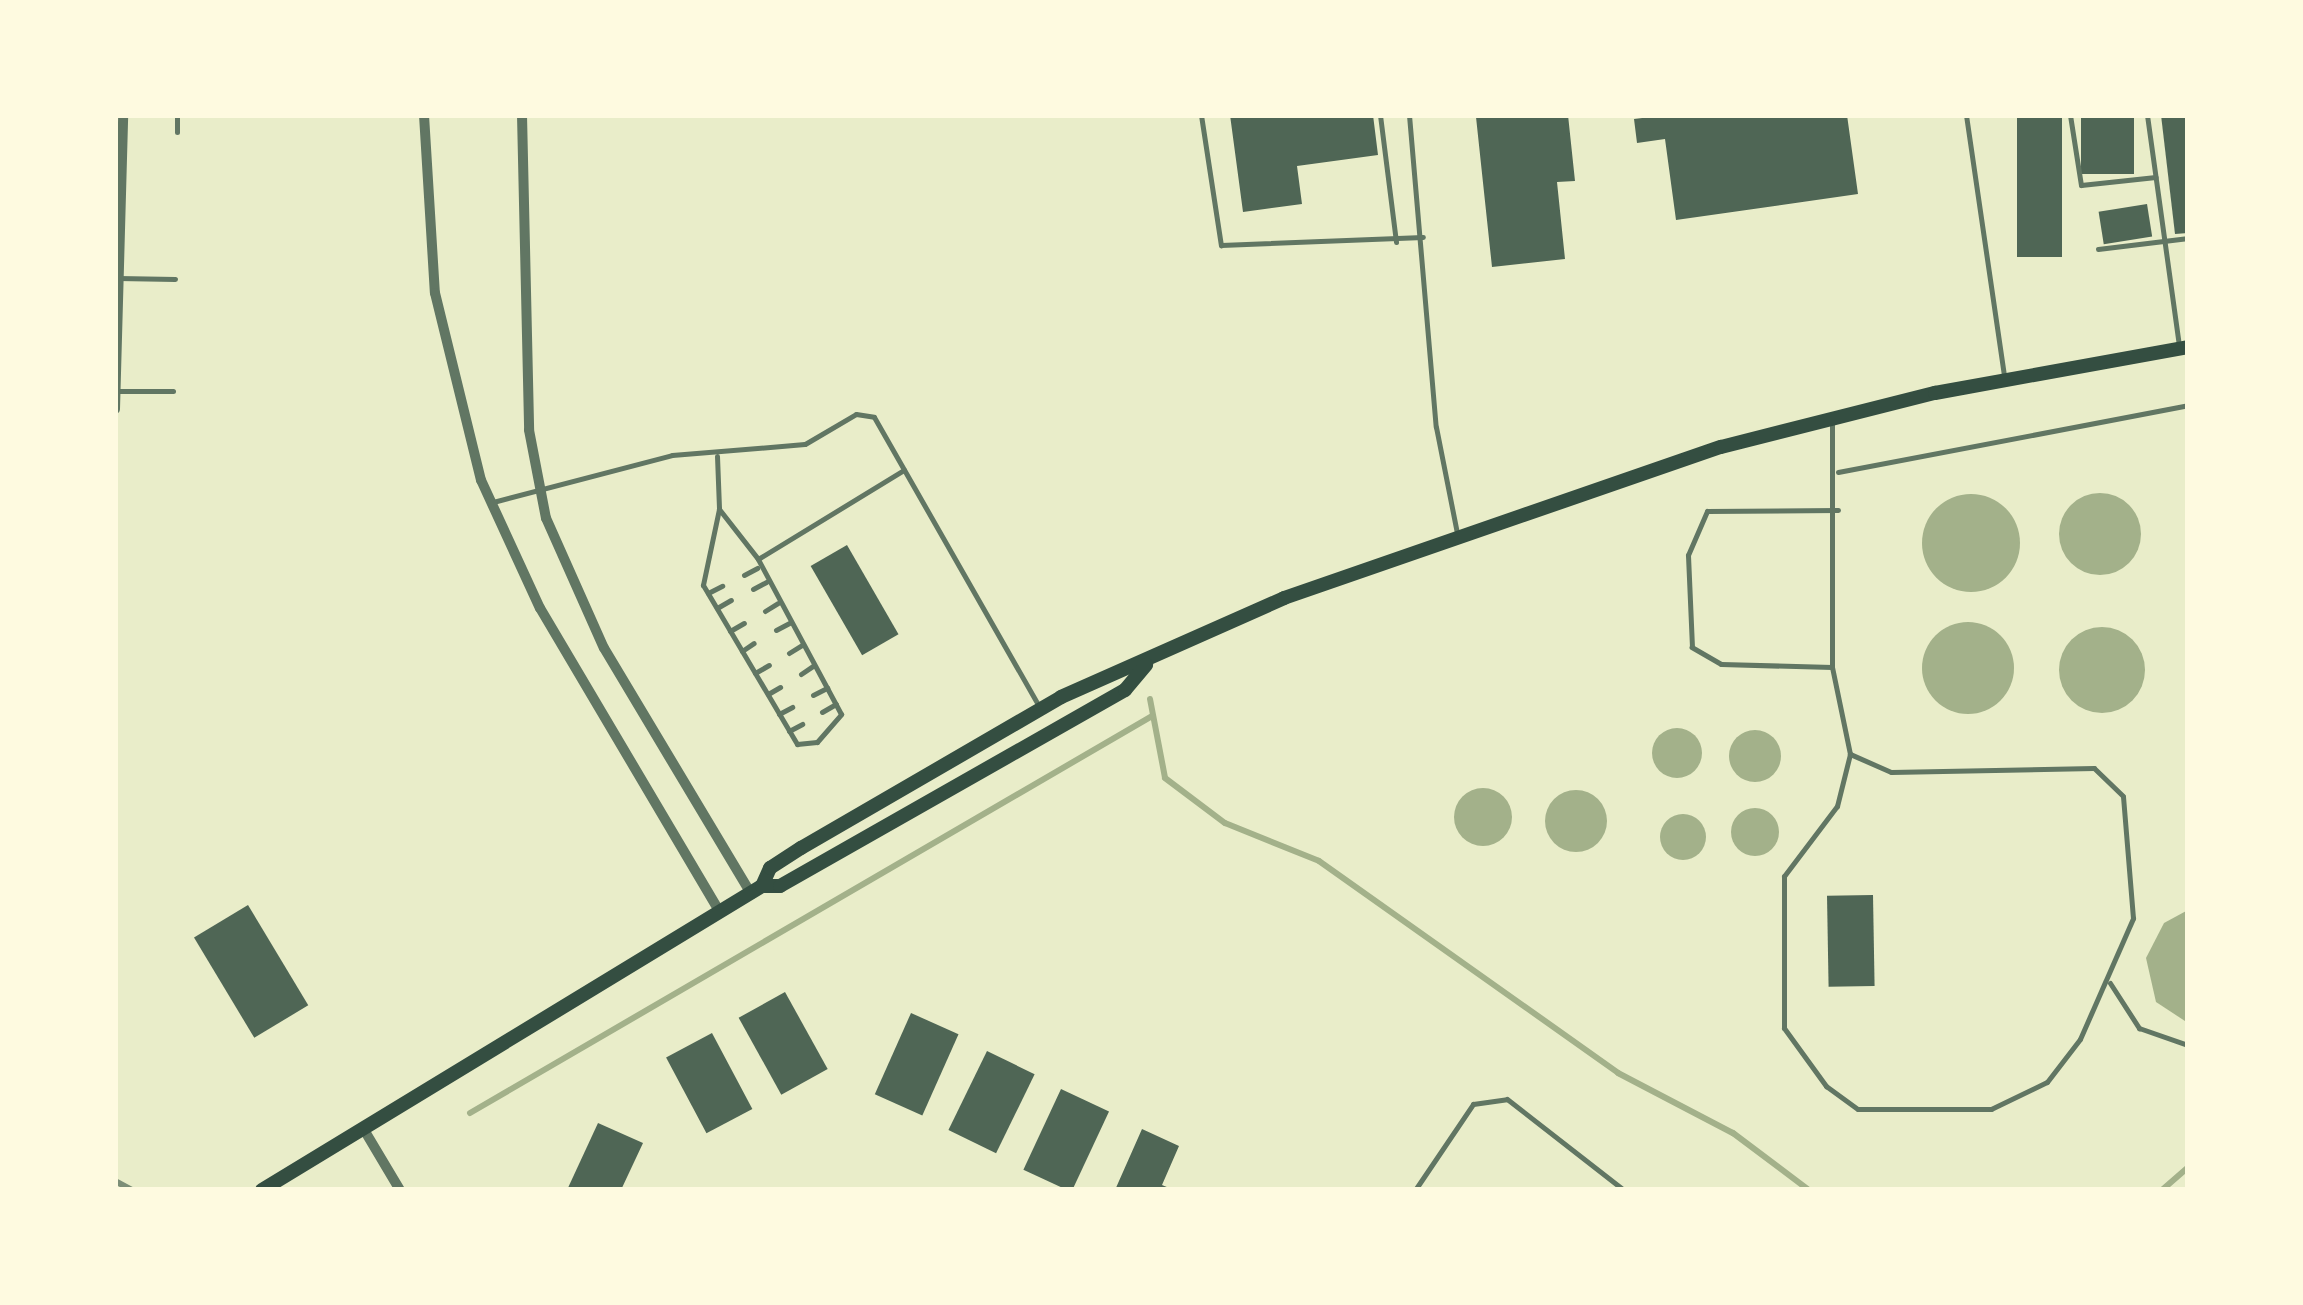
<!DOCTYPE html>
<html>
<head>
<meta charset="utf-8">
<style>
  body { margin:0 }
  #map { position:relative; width:2303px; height:1305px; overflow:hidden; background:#e9edc9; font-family:Roboto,sans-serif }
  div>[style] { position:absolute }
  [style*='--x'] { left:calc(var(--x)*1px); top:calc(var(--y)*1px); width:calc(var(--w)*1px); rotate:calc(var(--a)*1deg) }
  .water>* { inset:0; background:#a3b18a }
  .round { border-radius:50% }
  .stream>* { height:6px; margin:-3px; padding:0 3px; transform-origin:3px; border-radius:3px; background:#a3b18a }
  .building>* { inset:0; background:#4f6655; transform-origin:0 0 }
  .service>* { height:5px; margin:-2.5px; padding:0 2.5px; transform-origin:2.5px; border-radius:2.5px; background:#617663 }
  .minor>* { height:10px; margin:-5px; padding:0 5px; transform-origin:5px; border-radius:5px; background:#617663 }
  .secondary>* { height:14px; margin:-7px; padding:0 7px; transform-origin:7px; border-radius:7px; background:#344e41 }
  .rail>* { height:6px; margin:-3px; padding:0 3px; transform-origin:3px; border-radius:3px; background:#7c8e77 }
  span { translate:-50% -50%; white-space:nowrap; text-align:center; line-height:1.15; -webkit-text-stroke:10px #fefae0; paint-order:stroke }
  .frame { position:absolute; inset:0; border:118px solid #fefae0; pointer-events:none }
</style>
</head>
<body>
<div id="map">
  <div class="water">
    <div class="round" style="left:2059px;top:493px;width:82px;height:82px"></div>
    <div class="round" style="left:1922px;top:494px;width:98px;height:98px"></div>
    <div class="round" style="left:1922px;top:622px;width:92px;height:92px"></div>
    <div class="round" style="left:2059px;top:627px;width:86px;height:86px"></div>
    <div class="round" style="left:1652px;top:728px;width:50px;height:50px"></div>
    <div class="round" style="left:1729px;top:730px;width:52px;height:52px"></div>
    <div class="round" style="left:1454px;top:788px;width:58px;height:58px"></div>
    <div class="round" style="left:1545px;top:790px;width:62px;height:62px"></div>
    <div class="round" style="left:1731px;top:808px;width:48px;height:48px"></div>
    <div class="round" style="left:1660px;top:814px;width:46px;height:46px"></div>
    <div style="clip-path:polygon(2188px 910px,2188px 1023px,2156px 1002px,2146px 958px,2164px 923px)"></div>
  </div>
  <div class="stream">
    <div style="--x:1150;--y:699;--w:80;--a:79.2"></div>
    <div style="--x:1165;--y:778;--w:75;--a:36.9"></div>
    <div style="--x:1225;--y:823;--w:101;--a:22"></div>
    <div style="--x:1319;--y:861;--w:367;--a:35.3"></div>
    <div style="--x:1618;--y:1073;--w:130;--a:27.6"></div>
    <div style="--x:1733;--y:1133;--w:95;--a:36.9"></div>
    <div style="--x:470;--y:1113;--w:789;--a:-30.2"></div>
    <div style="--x:2162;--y:1190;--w:35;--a:-41"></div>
  </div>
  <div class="building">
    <div style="clip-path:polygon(1230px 115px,1373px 115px,1378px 155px,1297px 166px,1302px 204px,1243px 212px)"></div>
    <div style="clip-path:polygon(1568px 115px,1575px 181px,1557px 182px,1565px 259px,1492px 267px,1476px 117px)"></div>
    <div style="clip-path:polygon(1667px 115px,1847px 115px,1858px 194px,1676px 220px,1665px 139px,1637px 143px,1634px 119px)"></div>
    <div style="left:2017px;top:115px;width:45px;height:142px"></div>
    <div style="left:2081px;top:115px;width:53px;height:59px"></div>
    <div style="clip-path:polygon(2161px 115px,2188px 115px,2188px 233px,2175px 234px)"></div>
    <div style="left:2147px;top:204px;width:33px;height:49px;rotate:81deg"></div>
    <div style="left:847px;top:545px;width:103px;height:42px;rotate:60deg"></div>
    <div style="left:1873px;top:895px;width:91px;height:46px;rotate:89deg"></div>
    <div style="left:248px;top:905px;width:117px;height:63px;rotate:59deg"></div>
    <div style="left:785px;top:992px;width:88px;height:53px;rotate:61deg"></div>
    <div style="left:911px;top:1013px;width:52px;height:89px;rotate:24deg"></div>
    <div style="left:712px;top:1033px;width:86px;height:52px;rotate:62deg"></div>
    <div style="left:987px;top:1051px;width:53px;height:88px;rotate:26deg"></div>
    <div style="left:1061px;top:1089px;width:53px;height:89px;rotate:25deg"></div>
    <div style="clip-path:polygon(598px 1123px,643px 1143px,621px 1190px,567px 1190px)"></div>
    <div style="clip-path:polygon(1142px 1129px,1179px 1146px,1162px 1185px,1174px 1190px,1115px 1190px)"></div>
  </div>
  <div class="service">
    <div style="--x:177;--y:115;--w:17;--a:90"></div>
    <div style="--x:1201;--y:115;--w:132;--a:81.3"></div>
    <div style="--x:1221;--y:245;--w:202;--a:-2.3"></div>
    <div style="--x:1380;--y:115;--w:128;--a:82.8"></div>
    <div style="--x:1409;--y:115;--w:313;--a:85.1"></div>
    <div style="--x:1436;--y:427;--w:108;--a:78.8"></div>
    <div style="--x:1966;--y:115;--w:264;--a:81.7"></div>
    <div style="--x:2070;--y:115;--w:71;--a:81.1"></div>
    <div style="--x:2081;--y:185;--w:75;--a:-6.1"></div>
    <div style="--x:2147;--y:115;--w:233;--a:82.1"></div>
    <div style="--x:2098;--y:249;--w:91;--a:-7"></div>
    <div style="--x:118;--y:278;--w:57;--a:1"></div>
    <div style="--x:120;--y:391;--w:53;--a:0"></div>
    <div style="--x:1832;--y:421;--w:246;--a:90"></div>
    <div style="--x:1832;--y:667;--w:89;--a:78.3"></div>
    <div style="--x:1850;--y:754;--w:54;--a:104"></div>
    <div style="--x:1837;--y:806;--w:88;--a:127.1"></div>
    <div style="--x:1784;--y:876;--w:152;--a:90"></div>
    <div style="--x:1784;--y:1028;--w:72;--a:54.1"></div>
    <div style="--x:1826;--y:1086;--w:39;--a:36"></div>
    <div style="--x:1858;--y:1109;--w:133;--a:0"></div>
    <div style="--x:1991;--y:1109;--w:62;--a:-25.7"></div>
    <div style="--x:2047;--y:1082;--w:54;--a:-52.5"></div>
    <div style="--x:2080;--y:1039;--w:132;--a:-66.3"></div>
    <div style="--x:2133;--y:918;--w:122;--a:-94.7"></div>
    <div style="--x:2123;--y:796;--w:40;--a:-136"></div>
    <div style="--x:2094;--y:768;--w:203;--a:178.9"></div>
    <div style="--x:1891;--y:772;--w:45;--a:-156.3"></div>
    <div style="--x:717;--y:456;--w:53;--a:87.8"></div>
    <div style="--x:719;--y:509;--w:63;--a:52"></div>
    <div style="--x:758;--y:559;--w:171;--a:-31.4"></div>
    <div style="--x:1838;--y:472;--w:356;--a:-10.8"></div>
    <div style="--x:493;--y:502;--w:185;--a:-14.7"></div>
    <div style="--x:672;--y:455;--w:133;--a:-4.7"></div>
    <div style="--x:805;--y:444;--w:59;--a:-30.5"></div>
    <div style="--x:856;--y:414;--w:18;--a:9"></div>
    <div style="--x:874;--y:417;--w:333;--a:60.3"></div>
    <div style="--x:719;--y:509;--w:78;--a:101.9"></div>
    <div style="--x:703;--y:585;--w:185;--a:59.4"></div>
    <div style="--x:797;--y:744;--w:20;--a:-6"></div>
    <div style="--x:817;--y:742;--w:37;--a:-49"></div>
    <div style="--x:841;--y:714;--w:176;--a:-118.2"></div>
    <div style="--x:744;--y:575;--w:15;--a:-28"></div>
    <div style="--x:753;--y:589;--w:15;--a:-28"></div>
    <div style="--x:708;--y:593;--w:16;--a:-27"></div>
    <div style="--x:717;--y:608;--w:16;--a:-30"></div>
    <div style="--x:765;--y:611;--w:15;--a:-32"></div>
    <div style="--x:776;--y:630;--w:15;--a:-28"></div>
    <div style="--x:730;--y:631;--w:16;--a:-30"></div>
    <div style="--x:742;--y:651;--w:14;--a:-34"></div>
    <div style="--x:789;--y:653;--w:15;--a:-32"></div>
    <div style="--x:1832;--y:667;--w:111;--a:-178.5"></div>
    <div style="--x:1721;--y:664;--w:34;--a:-150"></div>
    <div style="--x:1692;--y:647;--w:92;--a:-92.5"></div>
    <div style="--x:1688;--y:555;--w:48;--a:-66.6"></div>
    <div style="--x:1707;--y:511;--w:131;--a:-0.4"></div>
    <div style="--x:755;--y:673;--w:16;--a:-30"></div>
    <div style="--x:801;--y:674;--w:14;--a:-34"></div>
    <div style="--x:768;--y:694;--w:14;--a:-30"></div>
    <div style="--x:813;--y:695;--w:16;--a:-27"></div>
    <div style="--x:822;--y:712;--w:16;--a:-30"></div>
    <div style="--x:779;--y:714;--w:15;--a:-28"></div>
    <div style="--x:789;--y:731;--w:15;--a:-28"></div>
    <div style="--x:2110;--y:983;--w:54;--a:57.2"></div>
    <div style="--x:2139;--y:1028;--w:52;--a:19.1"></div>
    <div style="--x:1415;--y:1190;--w:104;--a:-56"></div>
    <div style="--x:1473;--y:1104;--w:34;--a:-8"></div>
    <div style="--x:1507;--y:1099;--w:148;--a:37.9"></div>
  </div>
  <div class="minor">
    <div style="--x:424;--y:115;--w:178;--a:86.5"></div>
    <div style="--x:435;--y:293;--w:193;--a:76.2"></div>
    <div style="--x:481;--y:480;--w:141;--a:65.3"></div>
    <div style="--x:540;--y:608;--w:353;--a:59.4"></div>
    <div style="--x:522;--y:115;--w:315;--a:88.7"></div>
    <div style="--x:529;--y:430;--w:90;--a:79.1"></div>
    <div style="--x:546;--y:518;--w:142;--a:66"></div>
    <div style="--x:604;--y:648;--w:287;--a:59.1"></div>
    <div style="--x:115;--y:409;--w:294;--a:-88.4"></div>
    <div style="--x:363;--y:1128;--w:72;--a:59.2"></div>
  </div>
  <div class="secondary">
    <div style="--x:762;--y:886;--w:20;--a:-66"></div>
    <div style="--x:770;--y:868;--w:37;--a:-33"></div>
    <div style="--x:801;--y:848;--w:301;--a:-30.1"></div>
    <div style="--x:1061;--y:697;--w:244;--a:-23.9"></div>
    <div style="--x:1284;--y:598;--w:462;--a:-19.1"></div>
    <div style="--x:1721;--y:447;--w:221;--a:-14.2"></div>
    <div style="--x:1935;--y:393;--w:257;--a:-10.3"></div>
    <div style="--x:262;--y:1190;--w:585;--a:-31.3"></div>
    <div style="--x:762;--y:886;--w:18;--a:0"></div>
    <div style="--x:780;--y:886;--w:397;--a:-29.6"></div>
    <div style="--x:1125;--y:690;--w:33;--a:-50"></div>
  </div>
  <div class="rail">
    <div style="--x:115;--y:1181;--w:19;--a:28"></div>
  </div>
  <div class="frame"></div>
</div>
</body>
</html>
